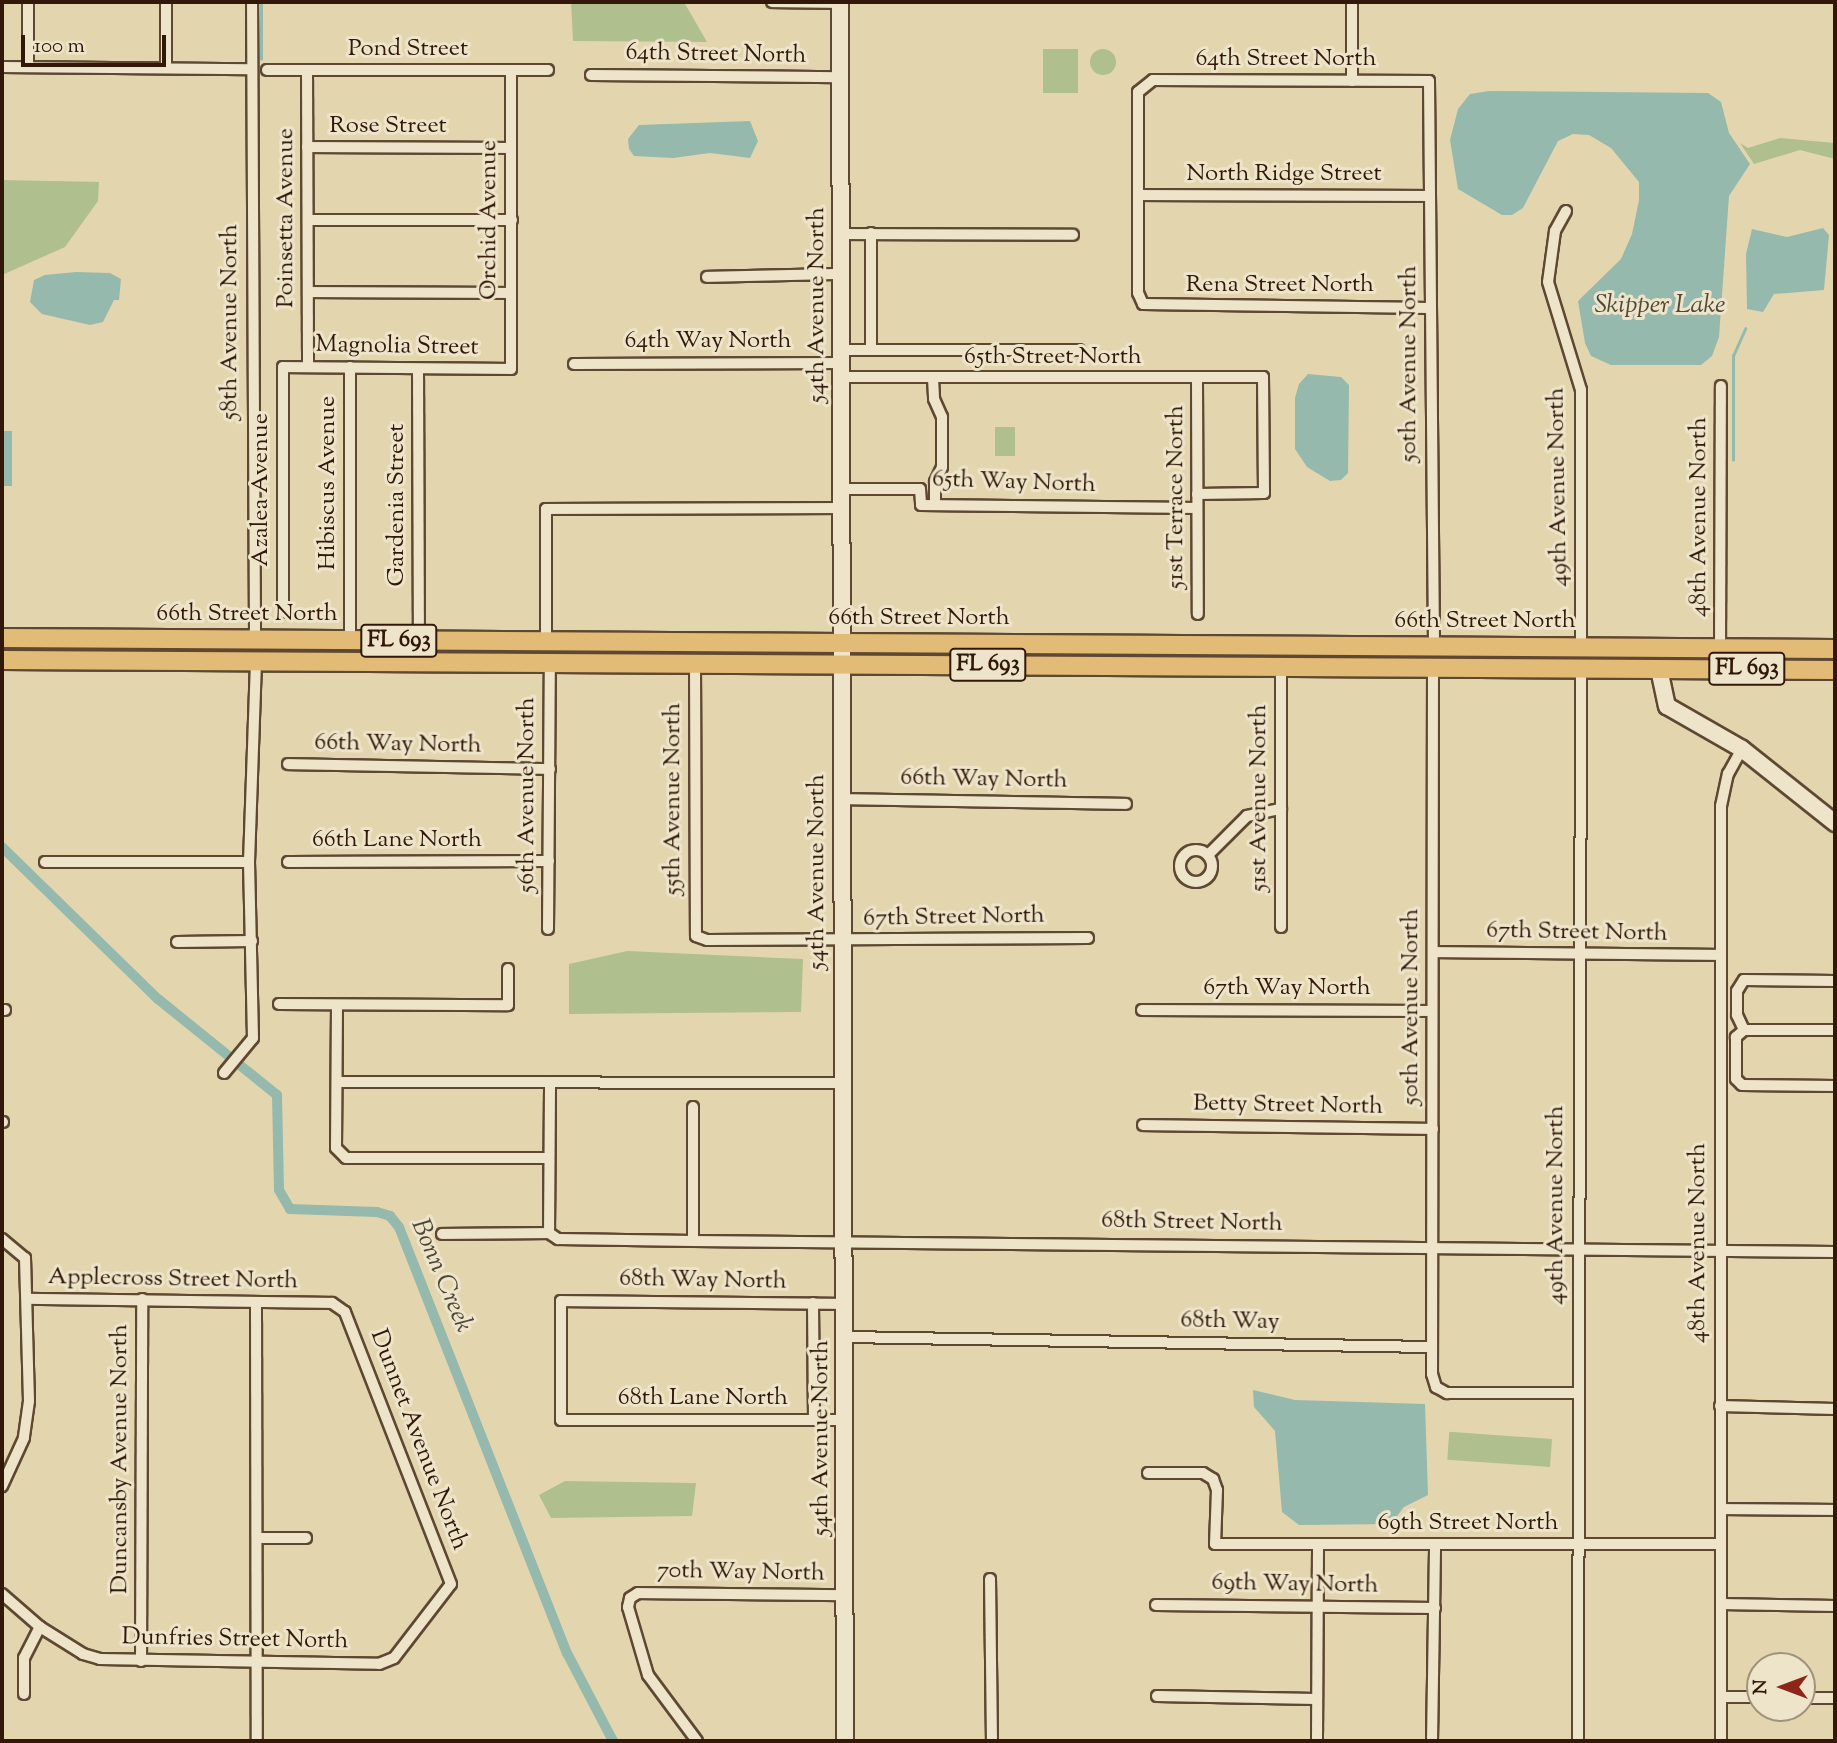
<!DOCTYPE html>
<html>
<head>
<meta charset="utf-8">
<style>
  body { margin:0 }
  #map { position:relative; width:1837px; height:1743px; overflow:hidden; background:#e3d6ae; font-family:"Sorts Mill Goudy",serif }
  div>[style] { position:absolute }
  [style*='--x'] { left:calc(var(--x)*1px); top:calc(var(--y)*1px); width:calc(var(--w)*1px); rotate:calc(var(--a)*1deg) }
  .green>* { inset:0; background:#afbf8e; transform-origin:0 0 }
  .round { border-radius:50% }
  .water>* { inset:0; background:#95b9ac; transform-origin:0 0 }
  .stream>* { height:2.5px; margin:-1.25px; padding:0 1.25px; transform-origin:1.25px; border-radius:1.25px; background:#95b9ac }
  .canal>* { height:10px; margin:-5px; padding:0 5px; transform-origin:5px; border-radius:5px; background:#95b9ac }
  .roads { filter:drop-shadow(2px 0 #5e4832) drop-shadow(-2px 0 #5e4832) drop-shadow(0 2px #5e4832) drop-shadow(0 -2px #5e4832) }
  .street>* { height:10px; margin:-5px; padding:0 5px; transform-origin:5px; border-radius:5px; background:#ede4ca }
  .street>.ring { margin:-5px; padding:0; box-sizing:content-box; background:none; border:10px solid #ede4ca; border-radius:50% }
  .secondary>* { height:16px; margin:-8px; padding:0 8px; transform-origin:8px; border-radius:8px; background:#ede4ca }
  .primary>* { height:18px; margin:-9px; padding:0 9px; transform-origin:9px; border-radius:9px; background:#e2bb77 }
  span { translate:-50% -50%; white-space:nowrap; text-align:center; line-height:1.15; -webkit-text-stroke:6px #ede4ca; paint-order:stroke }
  .shield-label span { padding:2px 5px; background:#ede4ca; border:2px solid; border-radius:5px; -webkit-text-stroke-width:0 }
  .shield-label { font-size:23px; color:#311808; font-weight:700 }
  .street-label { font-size:24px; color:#311808 }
  .water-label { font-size:26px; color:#4f4839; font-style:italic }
  .frame { position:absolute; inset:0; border:4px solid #311808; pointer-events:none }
  .north { position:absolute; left:1746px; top:1652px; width:70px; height:70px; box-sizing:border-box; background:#ede4ca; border:2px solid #a2927c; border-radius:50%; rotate:270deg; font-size:19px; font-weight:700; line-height:28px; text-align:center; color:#311808 }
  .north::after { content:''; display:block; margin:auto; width:24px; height:32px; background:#8f2418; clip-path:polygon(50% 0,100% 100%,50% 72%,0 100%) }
  .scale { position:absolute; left:21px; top:35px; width:145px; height:32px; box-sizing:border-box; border:4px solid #311808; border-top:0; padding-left:9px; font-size:21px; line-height:24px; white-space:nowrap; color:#311808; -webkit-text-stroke:5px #ede4ca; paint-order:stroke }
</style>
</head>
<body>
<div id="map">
  <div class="green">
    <div style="clip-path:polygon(571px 2px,684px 2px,707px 42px,573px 41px)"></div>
    <div style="left:1043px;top:49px;width:35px;height:44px"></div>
    <div class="round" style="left:1090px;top:49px;width:26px;height:26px"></div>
    <div style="clip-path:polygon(1780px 138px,1835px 143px,1835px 159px,1800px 150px,1754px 164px,1740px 143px,1748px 148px)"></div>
    <div style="clip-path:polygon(2px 180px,99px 182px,98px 201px,65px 247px,2px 275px)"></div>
    <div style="left:995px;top:427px;width:20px;height:29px"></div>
    <div style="clip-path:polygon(627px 951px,803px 959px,801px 1012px,569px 1014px,569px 964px)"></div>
    <div style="left:1552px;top:1439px;width:28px;height:103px;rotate:94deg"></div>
    <div style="clip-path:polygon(565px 1481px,696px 1483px,692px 1516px,551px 1518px,539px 1495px)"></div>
  </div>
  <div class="water">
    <div style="clip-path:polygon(1489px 91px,1708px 93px,1721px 102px,1729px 133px,1750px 164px,1729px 196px,1719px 337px,1712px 356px,1701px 365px,1611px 365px,1591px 356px,1585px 343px,1578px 301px,1621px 259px,1632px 234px,1639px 200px,1639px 182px,1611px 148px,1589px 135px,1573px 134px,1558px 141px,1523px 208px,1512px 215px,1502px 215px,1458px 189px,1450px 140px,1458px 109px,1470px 94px)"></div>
    <div style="clip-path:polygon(750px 121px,758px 141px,750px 158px,710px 153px,673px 158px,634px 156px,629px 149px,628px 139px,639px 125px)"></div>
    <div style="clip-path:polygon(1823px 228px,1829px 235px,1824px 290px,1774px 294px,1763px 312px,1747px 309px,1746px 254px,1752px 229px,1787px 237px)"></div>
    <div style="clip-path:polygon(76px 272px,110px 273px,121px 279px,119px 300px,114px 300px,103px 322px,90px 325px,42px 314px,30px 302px,34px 280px,45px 275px)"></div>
    <div style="clip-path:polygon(1308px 374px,1341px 377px,1349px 385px,1348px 473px,1341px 480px,1330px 481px,1307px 467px,1295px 449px,1295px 398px,1299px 384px)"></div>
    <div style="left:2px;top:431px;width:10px;height:55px"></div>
    <div style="clip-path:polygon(1253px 1390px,1295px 1400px,1425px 1404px,1428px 1495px,1404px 1507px,1391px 1524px,1299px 1525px,1282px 1512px,1275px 1431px,1254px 1407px)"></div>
  </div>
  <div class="stream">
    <div style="--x:261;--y:59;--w:57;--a:-90"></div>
    <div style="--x:1733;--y:460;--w:104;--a:-90"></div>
    <div style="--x:1733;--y:356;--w:30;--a:-66"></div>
  </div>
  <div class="canal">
    <div style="--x:2;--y:847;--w:218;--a:44.3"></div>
    <div style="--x:158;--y:999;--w:153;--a:38.9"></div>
    <div style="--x:277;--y:1095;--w:95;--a:88.8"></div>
    <div style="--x:279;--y:1190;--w:22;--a:60"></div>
    <div style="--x:290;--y:1209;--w:87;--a:2"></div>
    <div style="--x:377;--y:1212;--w:14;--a:17"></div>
    <div style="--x:390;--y:1216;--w:14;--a:51"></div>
    <div style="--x:399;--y:1227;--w:458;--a:68.5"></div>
    <div style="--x:567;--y:1653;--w:99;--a:62.4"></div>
  </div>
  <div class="roads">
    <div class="street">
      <div style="--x:28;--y:2;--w:64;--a:90"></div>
      <div style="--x:166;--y:2;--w:65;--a:90"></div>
      <div style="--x:772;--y:2;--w:68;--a:0.8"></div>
      <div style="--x:2;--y:67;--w:250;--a:0.5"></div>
      <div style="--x:267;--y:70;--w:281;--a:0"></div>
      <div style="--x:307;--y:70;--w:296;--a:89.8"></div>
      <div style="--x:591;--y:75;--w:249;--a:0.5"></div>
      <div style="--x:1352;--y:81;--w:79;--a:-90"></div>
      <div style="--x:307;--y:147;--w:204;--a:0.3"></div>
      <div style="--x:1138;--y:195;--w:292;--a:0.2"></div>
      <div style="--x:1566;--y:211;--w:23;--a:119"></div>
      <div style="--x:1555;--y:231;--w:51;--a:97.8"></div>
      <div style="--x:1548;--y:282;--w:113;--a:73"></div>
      <div style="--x:1581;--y:390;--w:256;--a:90"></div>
      <div style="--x:309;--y:220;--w:203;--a:0"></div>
      <div style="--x:841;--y:234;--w:232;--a:0.2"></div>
      <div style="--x:707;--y:277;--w:134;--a:-1.3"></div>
      <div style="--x:308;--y:292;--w:203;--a:0.3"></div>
      <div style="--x:1429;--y:308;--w:286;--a:-179.2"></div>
      <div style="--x:1143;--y:304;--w:12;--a:-114"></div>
      <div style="--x:1138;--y:293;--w:201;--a:-90"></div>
      <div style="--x:1138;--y:92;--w:19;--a:-39"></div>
      <div style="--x:1153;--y:80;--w:276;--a:0.2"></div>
      <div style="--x:1429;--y:81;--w:566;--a:89.49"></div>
      <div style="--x:841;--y:350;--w:238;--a:0"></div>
      <div style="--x:871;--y:350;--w:117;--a:-90"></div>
      <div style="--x:574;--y:364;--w:267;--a:-0.2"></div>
      <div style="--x:350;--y:367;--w:274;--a:90"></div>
      <div style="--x:418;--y:369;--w:272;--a:89.8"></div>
      <div style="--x:841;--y:377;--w:422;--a:0"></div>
      <div style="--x:1263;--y:377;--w:116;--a:89.5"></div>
      <div style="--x:1264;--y:493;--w:67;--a:179.1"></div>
      <div style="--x:933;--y:378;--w:21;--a:87"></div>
      <div style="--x:934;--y:399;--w:20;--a:66"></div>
      <div style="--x:942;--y:417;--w:50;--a:90"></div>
      <div style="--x:942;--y:467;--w:17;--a:115"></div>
      <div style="--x:935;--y:482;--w:23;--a:90"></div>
      <div style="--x:1197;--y:380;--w:234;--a:89.8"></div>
      <div style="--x:842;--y:489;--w:78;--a:0"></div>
      <div style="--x:920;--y:489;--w:16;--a:86"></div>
      <div style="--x:921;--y:505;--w:276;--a:0.6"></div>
      <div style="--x:283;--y:612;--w:245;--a:-90"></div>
      <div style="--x:283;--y:367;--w:228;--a:0.5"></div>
      <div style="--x:511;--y:369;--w:297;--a:-90"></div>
      <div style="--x:252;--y:641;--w:11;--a:-75"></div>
      <div style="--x:255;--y:630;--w:628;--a:-90.27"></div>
      <div style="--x:546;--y:642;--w:133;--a:-90"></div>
      <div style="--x:546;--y:509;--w:296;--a:-0.2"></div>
      <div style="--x:1720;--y:648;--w:262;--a:-89.8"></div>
      <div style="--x:695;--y:662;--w:274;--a:89.8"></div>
      <div style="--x:696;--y:936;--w:12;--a:20"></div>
      <div style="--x:707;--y:940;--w:381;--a:-0.3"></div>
      <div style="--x:1433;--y:667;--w:707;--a:90.08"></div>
      <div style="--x:1432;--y:1374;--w:14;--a:73"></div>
      <div style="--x:1436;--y:1387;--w:13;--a:29"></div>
      <div style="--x:1447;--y:1393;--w:131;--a:0"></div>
      <div style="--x:1281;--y:668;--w:259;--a:90"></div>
      <div style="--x:288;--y:764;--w:262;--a:1.1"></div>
      <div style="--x:841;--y:799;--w:285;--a:1"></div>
      <div class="ring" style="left:1180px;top:850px;width:22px;height:22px"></div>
      <div style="--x:1208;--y:855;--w:55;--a:-45"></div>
      <div style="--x:1247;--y:816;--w:35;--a:-12"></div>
      <div style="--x:45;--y:862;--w:204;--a:0"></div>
      <div style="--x:288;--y:862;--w:261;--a:-0.2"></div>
      <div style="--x:548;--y:929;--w:268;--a:-89.6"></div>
      <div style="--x:177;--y:942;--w:75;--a:-0.8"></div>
      <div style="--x:1433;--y:952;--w:288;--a:0.6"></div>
      <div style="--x:279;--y:1004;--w:229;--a:0.3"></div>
      <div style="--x:508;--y:1005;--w:36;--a:-90"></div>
      <div style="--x:337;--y:1005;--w:143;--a:90.4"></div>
      <div style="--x:336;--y:1148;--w:14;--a:45"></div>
      <div style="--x:346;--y:1158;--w:203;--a:0"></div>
      <div style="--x:2;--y:1010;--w:3;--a:0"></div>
      <div style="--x:1142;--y:1010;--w:289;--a:0.2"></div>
      <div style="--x:1744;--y:1030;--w:11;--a:139"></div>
      <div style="--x:1736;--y:1037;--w:42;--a:90"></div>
      <div style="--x:1736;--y:1079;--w:8;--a:45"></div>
      <div style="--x:1742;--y:1085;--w:93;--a:0.6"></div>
      <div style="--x:1744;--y:1030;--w:17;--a:-115"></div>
      <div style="--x:1737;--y:1015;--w:24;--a:-90"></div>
      <div style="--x:1737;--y:991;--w:13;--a:-58"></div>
      <div style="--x:1744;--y:980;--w:91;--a:0.6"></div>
      <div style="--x:1744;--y:1030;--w:91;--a:0"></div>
      <div style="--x:224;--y:1073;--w:45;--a:-50.4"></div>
      <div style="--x:253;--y:1038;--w:176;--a:-91.3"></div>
      <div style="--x:249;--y:862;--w:201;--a:-88"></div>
      <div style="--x:337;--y:1082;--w:506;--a:0.11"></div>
      <div style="--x:693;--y:1107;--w:134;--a:90"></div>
      <div style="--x:2;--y:1122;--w:1;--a:0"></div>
      <div style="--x:1143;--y:1125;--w:290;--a:0.8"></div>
      <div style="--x:549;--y:1233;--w:11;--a:34"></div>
      <div style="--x:558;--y:1239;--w:135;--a:0.8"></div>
      <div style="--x:693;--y:1241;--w:1142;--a:0.55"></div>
      <div style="--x:549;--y:1233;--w:151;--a:-89.6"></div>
      <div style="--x:442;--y:1234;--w:107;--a:-0.5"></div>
      <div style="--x:2;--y:1239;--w:30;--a:40"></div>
      <div style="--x:25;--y:1258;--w:143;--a:88.4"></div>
      <div style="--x:29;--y:1401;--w:37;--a:98"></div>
      <div style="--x:24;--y:1438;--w:53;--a:114.6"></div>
      <div style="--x:256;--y:1302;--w:439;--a:89.9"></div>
      <div style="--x:813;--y:1303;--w:116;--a:89.5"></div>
      <div style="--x:845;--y:1337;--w:584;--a:0.98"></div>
      <div style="--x:1720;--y:1406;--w:115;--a:1.5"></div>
      <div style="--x:845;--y:1420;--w:284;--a:180"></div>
      <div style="--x:561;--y:1420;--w:119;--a:-90"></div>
      <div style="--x:561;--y:1301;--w:284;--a:0.6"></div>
      <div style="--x:1148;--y:1473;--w:55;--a:0"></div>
      <div style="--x:1203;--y:1473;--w:12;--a:31"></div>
      <div style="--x:1213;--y:1479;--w:12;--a:70"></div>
      <div style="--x:1217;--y:1490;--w:54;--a:92.1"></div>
      <div style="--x:1215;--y:1544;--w:506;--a:0"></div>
      <div style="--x:1722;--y:1509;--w:113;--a:0.5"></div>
      <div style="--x:257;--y:1538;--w:49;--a:0"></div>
      <div style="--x:990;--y:1579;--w:162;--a:89.3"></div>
      <div style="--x:2;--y:1594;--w:50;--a:41"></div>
      <div style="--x:40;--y:1627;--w:51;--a:32.1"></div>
      <div style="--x:83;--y:1654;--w:18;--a:16"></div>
      <div style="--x:100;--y:1659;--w:279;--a:1"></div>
      <div style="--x:379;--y:1664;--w:16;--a:-22"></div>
      <div style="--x:394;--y:1658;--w:93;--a:-52.4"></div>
      <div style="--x:451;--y:1584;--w:292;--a:-111.3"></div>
      <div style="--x:345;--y:1312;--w:16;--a:-145"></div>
      <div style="--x:332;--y:1303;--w:304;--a:-179.2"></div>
      <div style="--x:1721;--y:1604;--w:114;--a:1"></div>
      <div style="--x:1156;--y:1605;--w:279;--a:0.6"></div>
      <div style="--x:141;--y:1661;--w:362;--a:-89.8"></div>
      <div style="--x:24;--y:1694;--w:36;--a:-90"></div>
      <div style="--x:24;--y:1658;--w:35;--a:-63"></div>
      <div style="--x:1157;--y:1696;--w:159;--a:1.1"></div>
      <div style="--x:1721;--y:1697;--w:39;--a:0"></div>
      <div style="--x:1802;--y:1698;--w:33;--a:0"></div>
      <div style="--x:697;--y:1741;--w:82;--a:-126.6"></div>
      <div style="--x:648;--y:1675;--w:71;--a:-106.4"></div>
      <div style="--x:628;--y:1607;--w:9;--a:-77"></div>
      <div style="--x:630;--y:1598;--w:9;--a:-32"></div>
      <div style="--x:638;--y:1593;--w:205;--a:0.6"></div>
      <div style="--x:1317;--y:1741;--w:197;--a:-89.7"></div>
      <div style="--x:1432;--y:1741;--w:197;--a:-89.1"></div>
      <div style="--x:1578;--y:1741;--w:1072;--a:-89.84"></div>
      <div style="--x:1721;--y:1741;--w:935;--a:-90"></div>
      <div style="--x:1721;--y:806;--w:33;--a:-78"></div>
      <div style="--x:1728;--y:774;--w:29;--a:-61"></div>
    </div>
    <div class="secondary">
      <div style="--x:840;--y:2;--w:1739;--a:89.84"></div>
      <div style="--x:1659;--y:669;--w:38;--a:78"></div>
      <div style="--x:1667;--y:706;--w:86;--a:29.8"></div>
      <div style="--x:1742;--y:749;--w:119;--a:38.5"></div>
    </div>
    <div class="primary">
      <div style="--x:2;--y:638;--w:1833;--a:0.34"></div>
      <div style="--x:2;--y:660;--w:1833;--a:0.31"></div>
    </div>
  </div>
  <div class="shield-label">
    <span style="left:399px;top:641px">FL 693</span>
    <span style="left:988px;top:665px">FL 693</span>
    <span style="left:1747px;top:669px">FL 693</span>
  </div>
  <div class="street-label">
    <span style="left:408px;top:50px">Pond Street</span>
    <span style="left:716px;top:55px;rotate:1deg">64th Street North</span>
    <span style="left:1286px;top:60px">64th Street North</span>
    <span style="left:388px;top:127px">Rose Street</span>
    <span style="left:1284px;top:175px">North Ridge Street</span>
    <span style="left:287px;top:218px;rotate:-90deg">Poinsetta Avenue</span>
    <span style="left:490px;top:220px;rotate:-90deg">Orchid Avenue</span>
    <span style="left:1280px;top:286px">Rena Street North</span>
    <span style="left:818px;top:305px;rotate:-90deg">54th Avenue North</span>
    <span style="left:231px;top:322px;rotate:-90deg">58th Avenue North</span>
    <span style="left:708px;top:342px">64th Way North</span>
    <span style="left:397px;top:347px;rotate:1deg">Magnolia Street</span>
    <span style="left:1053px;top:358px">65th Street North</span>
    <span style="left:1410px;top:364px;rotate:-90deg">50th Avenue North</span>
    <span style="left:329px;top:483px;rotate:-90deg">Hibiscus Avenue</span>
    <span style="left:1014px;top:483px;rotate:2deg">65th Way North</span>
    <span style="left:1559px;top:487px;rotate:-91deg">49th Avenue North</span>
    <span style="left:262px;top:490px;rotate:-90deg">Azalea Avenue</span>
    <span style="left:1177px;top:497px;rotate:-90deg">51st Terrace North</span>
    <span style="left:398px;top:505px;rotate:-90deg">Gardenia Street</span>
    <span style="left:1700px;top:517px;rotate:-90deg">48th Avenue North</span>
    <span style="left:247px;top:615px">66th Street North</span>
    <span style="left:919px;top:619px">66th Street North</span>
    <span style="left:1485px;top:622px">66th Street North</span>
    <span style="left:398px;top:745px;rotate:1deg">66th Way North</span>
    <span style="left:984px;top:780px;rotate:1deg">66th Way North</span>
    <span style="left:528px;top:795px;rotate:-90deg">56th Avenue North</span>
    <span style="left:1260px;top:798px;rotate:-90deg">51st Avenue North</span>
    <span style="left:674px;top:799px;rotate:-90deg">55th Avenue North</span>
    <span style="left:397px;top:841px">66th Lane North</span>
    <span style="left:818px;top:872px;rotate:-90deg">54th Avenue North</span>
    <span style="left:954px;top:918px;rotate:-1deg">67th Street North</span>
    <span style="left:1577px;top:933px;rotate:1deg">67th Street North</span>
    <span style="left:1287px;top:989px">67th Way North</span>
    <span style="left:1412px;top:1007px;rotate:-90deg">50th Avenue North</span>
    <span style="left:1288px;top:1106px;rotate:1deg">Betty Street North</span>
    <span style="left:1557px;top:1205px;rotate:-90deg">49th Avenue North</span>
    <span style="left:1192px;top:1223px;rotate:1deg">68th Street North</span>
    <span style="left:1699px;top:1243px;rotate:-90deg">48th Avenue North</span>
    <span style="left:173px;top:1280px;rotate:1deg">Applecross Street North</span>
    <span style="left:703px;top:1281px;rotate:1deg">68th Way North</span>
    <span style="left:1230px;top:1322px;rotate:1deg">68th Way</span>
    <span style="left:703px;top:1399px">68th Lane North</span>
    <span style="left:822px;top:1438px;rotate:-90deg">54th Avenue North</span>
    <span style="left:418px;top:1440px;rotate:69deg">Dunnet Avenue North</span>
    <span style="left:121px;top:1459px;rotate:-90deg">Duncansby Avenue North</span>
    <span style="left:1468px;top:1524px">69th Street North</span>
    <span style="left:741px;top:1573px;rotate:1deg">70th Way North</span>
    <span style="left:1295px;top:1585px;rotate:1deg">69th Way North</span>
    <span style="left:235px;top:1640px;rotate:1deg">Dunfries Street North</span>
  </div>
  <div class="water-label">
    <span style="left:1660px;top:306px">Skipper Lake</span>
    <span style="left:441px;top:1276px;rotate:67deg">Bonn Creek</span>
  </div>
  <div class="frame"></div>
  <div class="north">N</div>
  <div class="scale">100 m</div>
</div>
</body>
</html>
